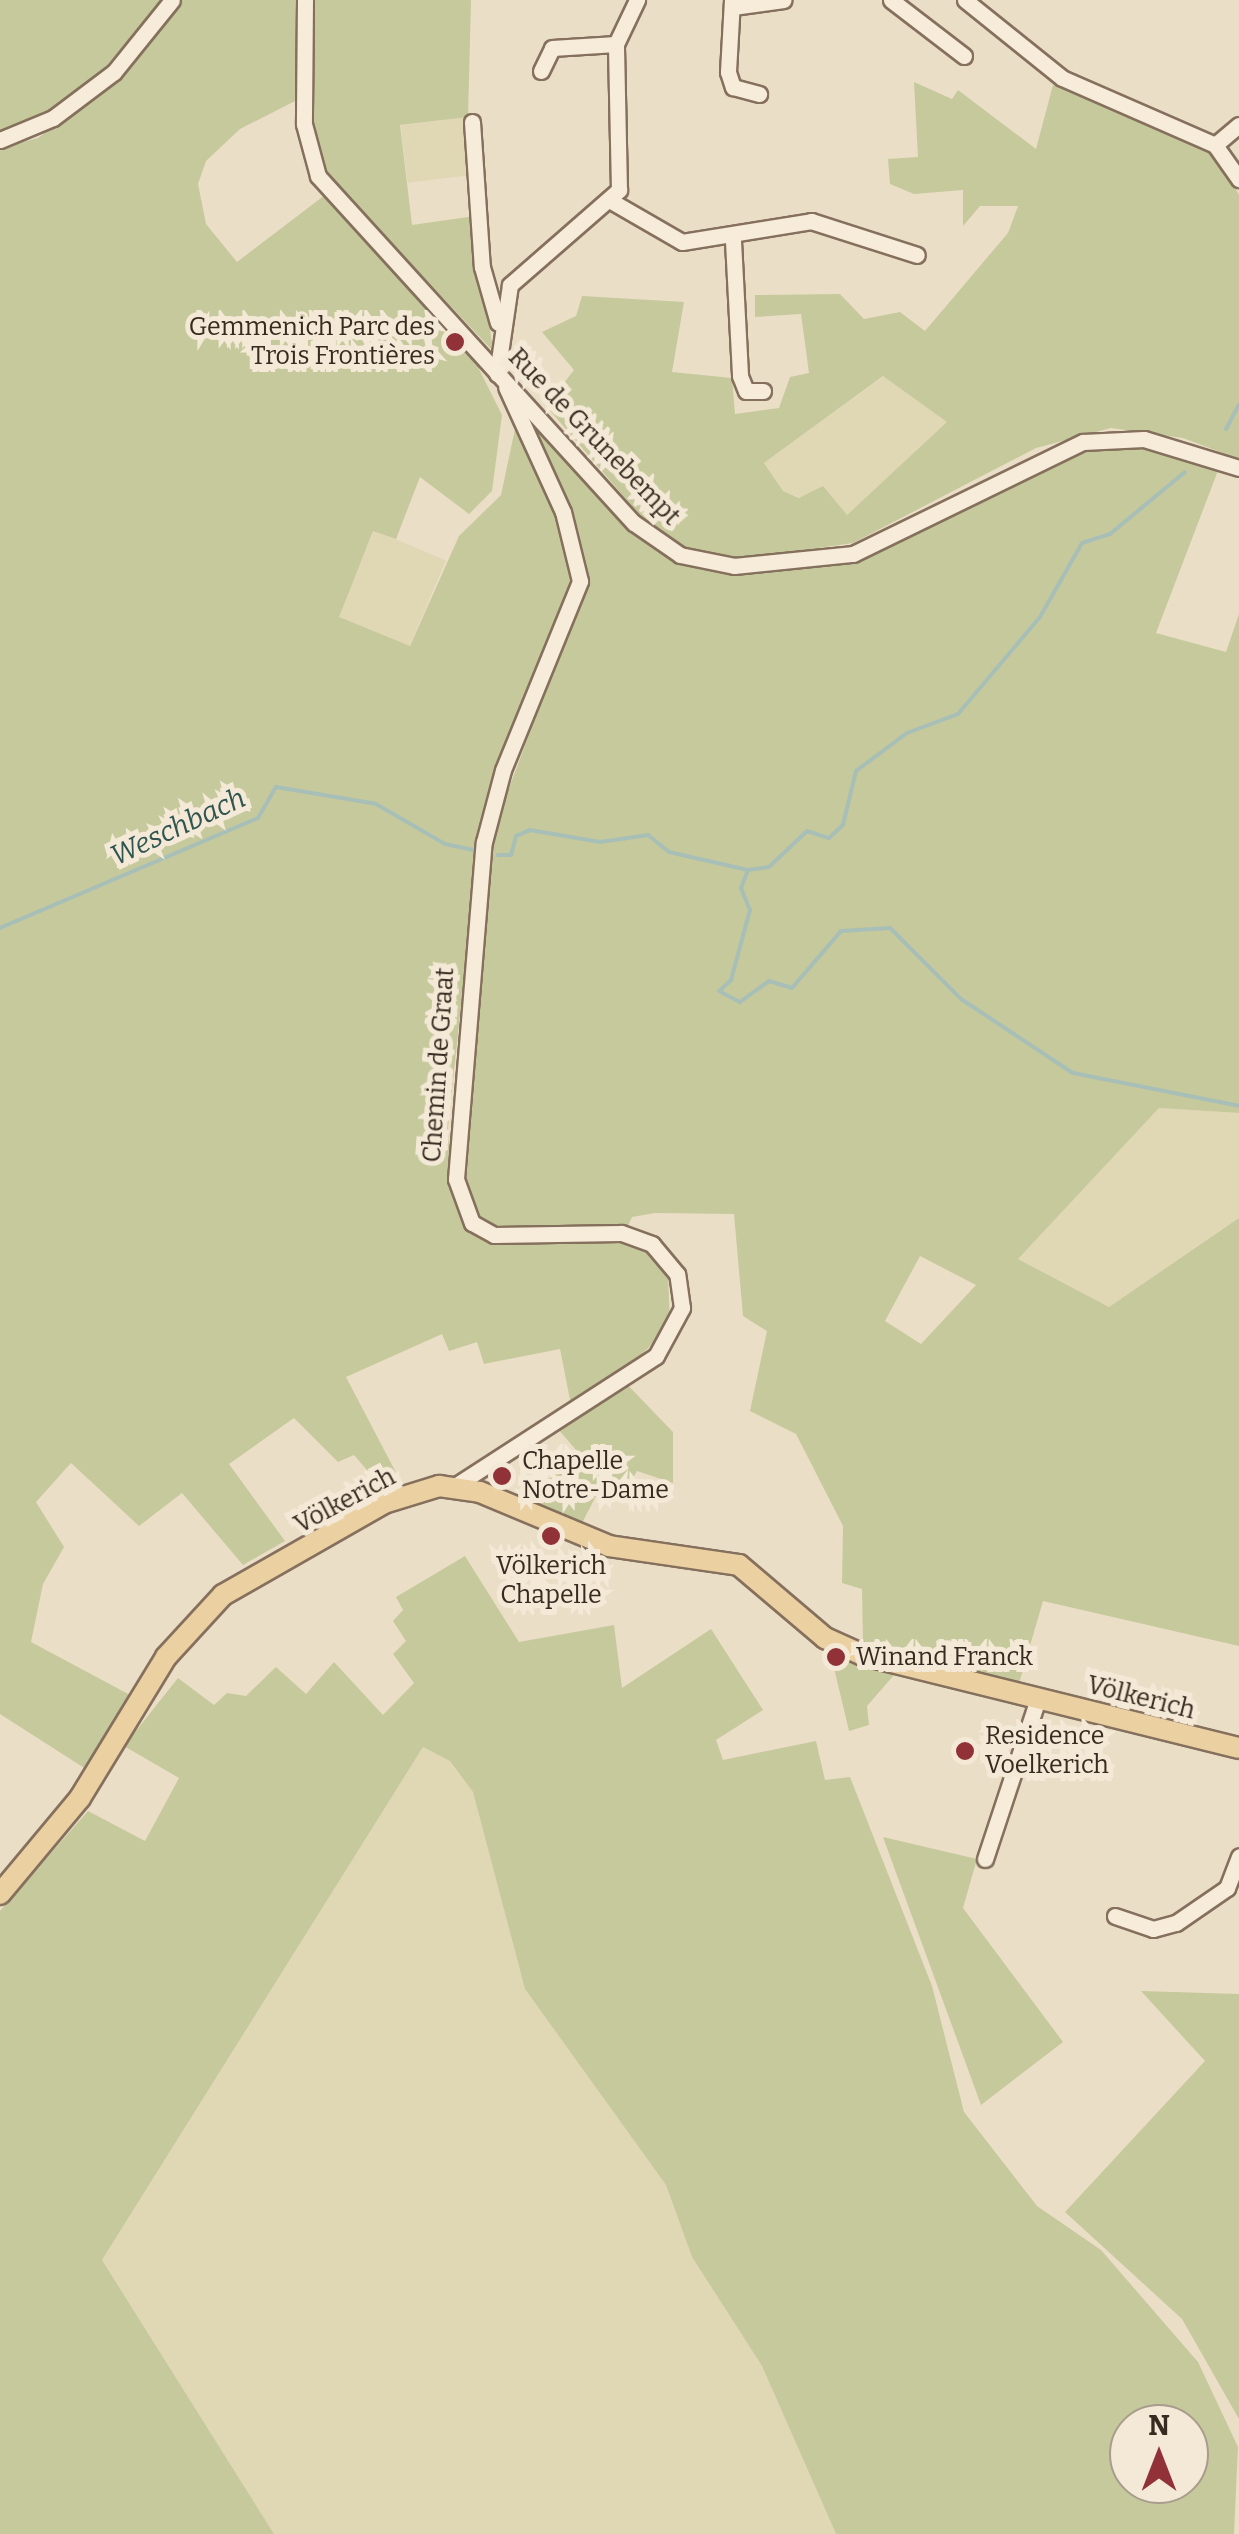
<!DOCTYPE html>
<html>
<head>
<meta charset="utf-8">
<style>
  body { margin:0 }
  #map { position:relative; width:1239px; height:2534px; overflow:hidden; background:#ebdec7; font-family:Bitter,serif }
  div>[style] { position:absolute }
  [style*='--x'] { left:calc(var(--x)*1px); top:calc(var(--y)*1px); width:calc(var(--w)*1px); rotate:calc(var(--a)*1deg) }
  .farmland>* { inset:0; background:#e0d7b5; transform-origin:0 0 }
  .green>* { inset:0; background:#c6c99b }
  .stream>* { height:4px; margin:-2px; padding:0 2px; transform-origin:2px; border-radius:2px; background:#a8bfb7 }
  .roads { filter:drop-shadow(2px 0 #85705d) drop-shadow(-2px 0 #85705d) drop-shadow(0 2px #85705d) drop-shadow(0 -2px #85705d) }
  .minor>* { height:15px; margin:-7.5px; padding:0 7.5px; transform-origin:7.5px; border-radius:7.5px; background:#f6ecd9 }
  .major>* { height:20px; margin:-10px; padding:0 10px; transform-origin:10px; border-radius:10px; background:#ebd0a2 }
  .dots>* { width:28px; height:28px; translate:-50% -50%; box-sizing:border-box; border:5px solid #f3e9d6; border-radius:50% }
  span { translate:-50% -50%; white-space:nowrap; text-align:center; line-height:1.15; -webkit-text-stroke:10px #f3e9d6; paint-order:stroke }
  .poi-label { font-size:25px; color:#372a20 }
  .right { translate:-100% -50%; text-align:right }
  .left { translate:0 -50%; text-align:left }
  .street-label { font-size:25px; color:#372a20 }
  .water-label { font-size:28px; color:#305551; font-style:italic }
  .north { position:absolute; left:1109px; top:2404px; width:100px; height:100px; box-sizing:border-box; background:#f3e9d6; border:2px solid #a89d8d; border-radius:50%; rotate:0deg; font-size:28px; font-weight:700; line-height:40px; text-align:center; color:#372a20 }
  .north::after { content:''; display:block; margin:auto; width:35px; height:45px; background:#903238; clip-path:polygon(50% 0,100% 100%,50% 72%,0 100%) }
</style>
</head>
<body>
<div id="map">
  <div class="farmland">
    <div style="left:468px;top:117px;width:58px;height:68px;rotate:83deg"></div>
    <div style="clip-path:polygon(884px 376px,948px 422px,847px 515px,783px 491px,764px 463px)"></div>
    <div style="left:374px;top:530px;width:78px;height:95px;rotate:23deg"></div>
    <div style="clip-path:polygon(1159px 1108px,1239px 1113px,1239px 1218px,1109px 1307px,1018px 1259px)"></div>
    <div style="clip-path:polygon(423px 1747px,450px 1761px,473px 1792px,525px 1989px,666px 2185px,692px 2257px,762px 2366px,836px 2534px,274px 2534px,102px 2260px)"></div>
  </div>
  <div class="green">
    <div style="clip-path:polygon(0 0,161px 0,99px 75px,46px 115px,0 135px)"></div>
    <div style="clip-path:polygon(evenodd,179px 0,298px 0,297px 100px,240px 129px,206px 161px,198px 184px,206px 224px,237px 262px,325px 195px,471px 353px,502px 415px,492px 491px,469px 514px,420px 477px,396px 539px,373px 531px,339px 617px,410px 646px,459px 536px,501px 495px,515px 429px,555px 512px,573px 581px,481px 817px,448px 1128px,453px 1182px,462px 1172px,491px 836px,588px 578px,572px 511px,521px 414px,657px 550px,710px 571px,830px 567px,880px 552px,1076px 450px,1140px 444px,1219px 468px,1156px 633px,1226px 652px,1239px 614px,1239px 1113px,1159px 1108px,1018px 1259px,1109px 1307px,1239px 1218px,1239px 1646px,1043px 1601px,1018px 1687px,863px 1647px,862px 1589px,842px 1583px,843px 1526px,796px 1434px,750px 1411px,767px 1331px,743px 1316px,734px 1214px,655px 1213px,632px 1217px,621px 1241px,648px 1250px,668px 1273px,670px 1327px,619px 1376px,673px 1432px,673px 1483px,637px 1471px,626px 1490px,603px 1482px,576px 1535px,521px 1510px,576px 1450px,553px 1423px,572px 1410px,560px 1349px,484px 1364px,477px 1342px,449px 1351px,442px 1334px,346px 1377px,402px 1484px,384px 1490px,354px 1455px,338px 1462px,294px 1418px,229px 1464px,285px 1541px,243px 1565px,182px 1493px,139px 1526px,71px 1463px,36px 1502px,64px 1547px,43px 1584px,31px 1642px,132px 1696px,89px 1771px,0 1714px,0 148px,38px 138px,118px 78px,179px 0,920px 1256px,976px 1285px,921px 1344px,885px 1321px,920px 1256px)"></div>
    <div style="clip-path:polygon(313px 0,471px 0,468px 117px,400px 125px,412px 225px,475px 216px,493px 351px,327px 175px,310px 109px)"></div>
    <div style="clip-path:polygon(evenodd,914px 82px,952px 99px,958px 90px,1036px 149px,1053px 85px,1206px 149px,1229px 175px,1239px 195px,1239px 459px,1183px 438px,1111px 428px,1036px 448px,853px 543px,734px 560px,685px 550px,645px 521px,546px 406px,574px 370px,542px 332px,576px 316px,582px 296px,684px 302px,672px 372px,732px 378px,735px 414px,779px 408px,790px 377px,809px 373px,801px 314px,755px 317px,755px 295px,840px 294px,864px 319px,900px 312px,925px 331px,1008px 233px,1018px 206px,980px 206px,963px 226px,963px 190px,914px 194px,890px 184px,888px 159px,918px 157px,914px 82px,883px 376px,947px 422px,847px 515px,823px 486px,799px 498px,783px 491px,764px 463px,883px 376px)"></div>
    <div style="clip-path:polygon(evenodd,465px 1556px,519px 1642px,614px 1625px,622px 1688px,711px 1629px,763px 1710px,716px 1740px,723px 1760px,816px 1741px,825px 1780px,850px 1777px,932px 1986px,964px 2112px,1037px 2206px,1101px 2250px,1198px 2362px,1238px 2447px,1234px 2534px,836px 2534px,762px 2366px,692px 2257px,666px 2185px,525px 1989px,473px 1792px,450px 1761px,423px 1747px,102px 2260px,274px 2534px,0 2534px,0 1911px,88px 1811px,145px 1841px,179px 1778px,124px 1746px,178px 1678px,214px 1705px,227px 1693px,246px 1696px,276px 1667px,306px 1694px,334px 1662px,383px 1715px,414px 1683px,393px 1654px,406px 1641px,393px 1621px,403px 1610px,396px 1597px,465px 1556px,1189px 2424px,1189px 2484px,1129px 2484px,1129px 2424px,1189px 2424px)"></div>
    <div style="clip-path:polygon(848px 1658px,894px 1675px,867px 1706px,869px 1725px,849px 1731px,833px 1664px)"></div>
    <div style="clip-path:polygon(883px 1837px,977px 1859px,963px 1908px,1063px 2042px,981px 2105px)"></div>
    <div style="clip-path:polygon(1141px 1991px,1239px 1994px,1239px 2419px,1182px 2319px,1065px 2212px,1205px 2061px)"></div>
  </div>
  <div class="stream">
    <div style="--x:1226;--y:429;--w:27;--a:-62"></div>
    <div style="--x:498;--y:855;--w:13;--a:0"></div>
    <div style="--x:511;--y:855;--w:20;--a:-75"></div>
    <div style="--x:516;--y:836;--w:15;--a:-23"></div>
    <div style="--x:530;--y:830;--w:71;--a:9.7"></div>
    <div style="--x:600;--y:842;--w:49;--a:-8.3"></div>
    <div style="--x:648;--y:835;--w:27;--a:39"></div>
    <div style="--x:669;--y:852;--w:81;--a:12.8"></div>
    <div style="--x:748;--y:870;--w:21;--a:-8"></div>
    <div style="--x:769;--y:867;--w:52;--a:-43.5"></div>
    <div style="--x:807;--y:831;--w:23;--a:18"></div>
    <div style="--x:829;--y:838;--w:19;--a:-43"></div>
    <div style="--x:843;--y:825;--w:56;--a:-76.5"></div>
    <div style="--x:856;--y:771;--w:64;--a:-36.7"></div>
    <div style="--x:907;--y:733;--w:54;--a:-20.4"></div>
    <div style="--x:958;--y:714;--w:127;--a:-49.8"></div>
    <div style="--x:1040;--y:617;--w:85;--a:-60.4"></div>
    <div style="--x:1082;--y:543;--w:29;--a:-18"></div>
    <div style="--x:1110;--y:534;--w:97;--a:-39.6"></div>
    <div style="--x:748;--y:870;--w:19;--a:111"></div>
    <div style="--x:741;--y:888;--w:24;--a:68"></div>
    <div style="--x:750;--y:910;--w:73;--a:105.2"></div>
    <div style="--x:731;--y:980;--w:16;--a:137"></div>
    <div style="--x:719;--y:991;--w:24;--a:28"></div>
    <div style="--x:740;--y:1002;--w:36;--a:-36"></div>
    <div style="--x:769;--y:981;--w:24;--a:17"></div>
    <div style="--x:792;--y:988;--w:75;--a:-49.3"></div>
    <div style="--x:841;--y:931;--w:49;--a:-3.5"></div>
    <div style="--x:890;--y:928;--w:100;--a:45"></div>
    <div style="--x:961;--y:999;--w:134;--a:33.5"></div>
    <div style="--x:1073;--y:1073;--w:169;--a:11.2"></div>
    <div style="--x:0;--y:928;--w:280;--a:-23.1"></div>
    <div style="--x:258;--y:818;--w:36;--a:-60"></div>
    <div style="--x:276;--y:787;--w:101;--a:9.6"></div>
    <div style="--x:376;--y:804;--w:80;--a:30.1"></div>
    <div style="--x:445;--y:844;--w:33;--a:12"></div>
  </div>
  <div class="roads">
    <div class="minor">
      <div style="--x:305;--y:0;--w:124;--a:90.5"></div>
      <div style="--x:304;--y:124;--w:54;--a:74.9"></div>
      <div style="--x:318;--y:176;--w:469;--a:47.7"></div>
      <div style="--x:634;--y:523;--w:56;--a:34.8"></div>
      <div style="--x:680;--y:555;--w:55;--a:11.5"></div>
      <div style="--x:734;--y:566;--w:120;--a:-5.8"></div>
      <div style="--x:853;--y:554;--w:256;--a:-26"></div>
      <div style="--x:1083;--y:442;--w:61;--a:-2.8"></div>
      <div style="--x:1144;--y:439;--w:99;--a:17"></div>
      <div style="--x:732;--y:0;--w:72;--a:93.2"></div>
      <div style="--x:728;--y:72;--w:16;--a:72"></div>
      <div style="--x:733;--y:87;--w:27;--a:15"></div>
      <div style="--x:891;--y:0;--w:92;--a:37.5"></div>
      <div style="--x:965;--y:0;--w:124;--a:38.8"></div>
      <div style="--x:1062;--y:78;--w:167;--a:23.6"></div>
      <div style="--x:1215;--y:145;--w:42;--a:54.8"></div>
      <div style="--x:733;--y:7;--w:51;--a:-7.8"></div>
      <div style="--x:541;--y:71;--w:25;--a:-64"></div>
      <div style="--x:552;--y:48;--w:64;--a:-3.6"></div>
      <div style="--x:472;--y:122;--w:145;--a:86.1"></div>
      <div style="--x:482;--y:267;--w:58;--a:74.1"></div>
      <div style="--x:0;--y:140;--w:57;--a:-22.5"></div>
      <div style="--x:53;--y:118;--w:76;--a:-37"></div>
      <div style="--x:114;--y:72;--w:92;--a:-51.1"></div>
      <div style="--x:1215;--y:145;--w:31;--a:-40"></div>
      <div style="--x:611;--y:201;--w:82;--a:30"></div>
      <div style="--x:682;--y:242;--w:131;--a:-9.2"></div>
      <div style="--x:811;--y:221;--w:111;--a:17.8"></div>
      <div style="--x:733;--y:241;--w:135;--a:87"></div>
      <div style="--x:740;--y:376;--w:16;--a:68"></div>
      <div style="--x:746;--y:391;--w:17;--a:0"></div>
      <div style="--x:497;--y:374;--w:90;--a:-81.7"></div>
      <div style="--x:510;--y:285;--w:145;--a:-41.1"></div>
      <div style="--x:619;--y:190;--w:146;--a:-91.2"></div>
      <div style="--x:616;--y:44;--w:49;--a:-64.5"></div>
      <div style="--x:455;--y:1486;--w:239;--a:-32.9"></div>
      <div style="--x:656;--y:1356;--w:55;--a:-61.6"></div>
      <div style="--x:682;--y:1308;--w:34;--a:-98"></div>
      <div style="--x:677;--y:1274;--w:39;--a:-130"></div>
      <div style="--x:652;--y:1244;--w:33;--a:-160"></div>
      <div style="--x:621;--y:1233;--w:127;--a:179.1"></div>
      <div style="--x:494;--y:1235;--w:25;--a:-151"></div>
      <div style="--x:472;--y:1223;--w:47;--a:-110"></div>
      <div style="--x:456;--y:1179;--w:338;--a:-85.3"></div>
      <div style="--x:484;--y:842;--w:74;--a:-75.2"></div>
      <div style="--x:503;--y:770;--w:204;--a:-67.8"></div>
      <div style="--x:580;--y:581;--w:71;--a:-103.8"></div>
      <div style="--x:563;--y:512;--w:137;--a:-114.5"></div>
      <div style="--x:985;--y:1859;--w:169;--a:-71.7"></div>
      <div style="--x:1115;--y:1916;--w:40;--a:18.9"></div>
      <div style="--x:1153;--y:1929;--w:24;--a:-15"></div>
      <div style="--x:1176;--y:1923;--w:62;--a:-34.5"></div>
      <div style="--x:1227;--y:1888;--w:34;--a:-69"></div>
    </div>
    <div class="major">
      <div style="--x:0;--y:1894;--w:125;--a:-50.2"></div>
      <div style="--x:80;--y:1798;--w:165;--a:-58.6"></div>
      <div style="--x:166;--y:1657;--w:84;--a:-47.4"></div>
      <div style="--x:223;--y:1595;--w:185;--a:-29.7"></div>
      <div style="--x:384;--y:1503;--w:58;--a:-17.2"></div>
      <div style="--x:439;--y:1486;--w:41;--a:8.3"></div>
      <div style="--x:480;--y:1492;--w:140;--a:22.7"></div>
      <div style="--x:609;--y:1546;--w:131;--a:8.3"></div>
      <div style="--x:739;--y:1565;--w:113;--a:40.3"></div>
      <div style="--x:825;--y:1638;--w:42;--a:24.1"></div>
      <div style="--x:863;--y:1655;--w:387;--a:13.9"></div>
    </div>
  </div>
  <div class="dots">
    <div style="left:455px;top:342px;background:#903238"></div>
    <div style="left:502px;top:1476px;background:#903238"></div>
    <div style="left:551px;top:1536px;background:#903238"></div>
    <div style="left:836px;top:1657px;background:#903238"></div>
    <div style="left:965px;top:1751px;background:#903238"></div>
  </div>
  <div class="poi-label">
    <span class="right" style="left:435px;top:342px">Gemmenich Parc des<br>Trois Frontières</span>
    <span class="left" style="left:522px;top:1476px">Chapelle<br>Notre-Dame</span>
    <span style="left:551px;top:1581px">Völkerich<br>Chapelle</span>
    <span class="left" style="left:856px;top:1657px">Winand Franck</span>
    <span class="left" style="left:985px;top:1751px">Residence<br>Voelkerich</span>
  </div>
  <div class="street-label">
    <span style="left:594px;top:437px;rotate:46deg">Rue de Grunebempt</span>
    <span style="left:439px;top:1065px;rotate:-86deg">Chemin de Graat</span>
    <span style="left:345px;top:1501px;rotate:-28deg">Völkerich</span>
    <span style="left:1141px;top:1698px;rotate:14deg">Völkerich</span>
  </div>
  <div class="water-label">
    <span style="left:178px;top:827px;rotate:-25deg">Weschbach</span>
  </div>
  <div class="north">N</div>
</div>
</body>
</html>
